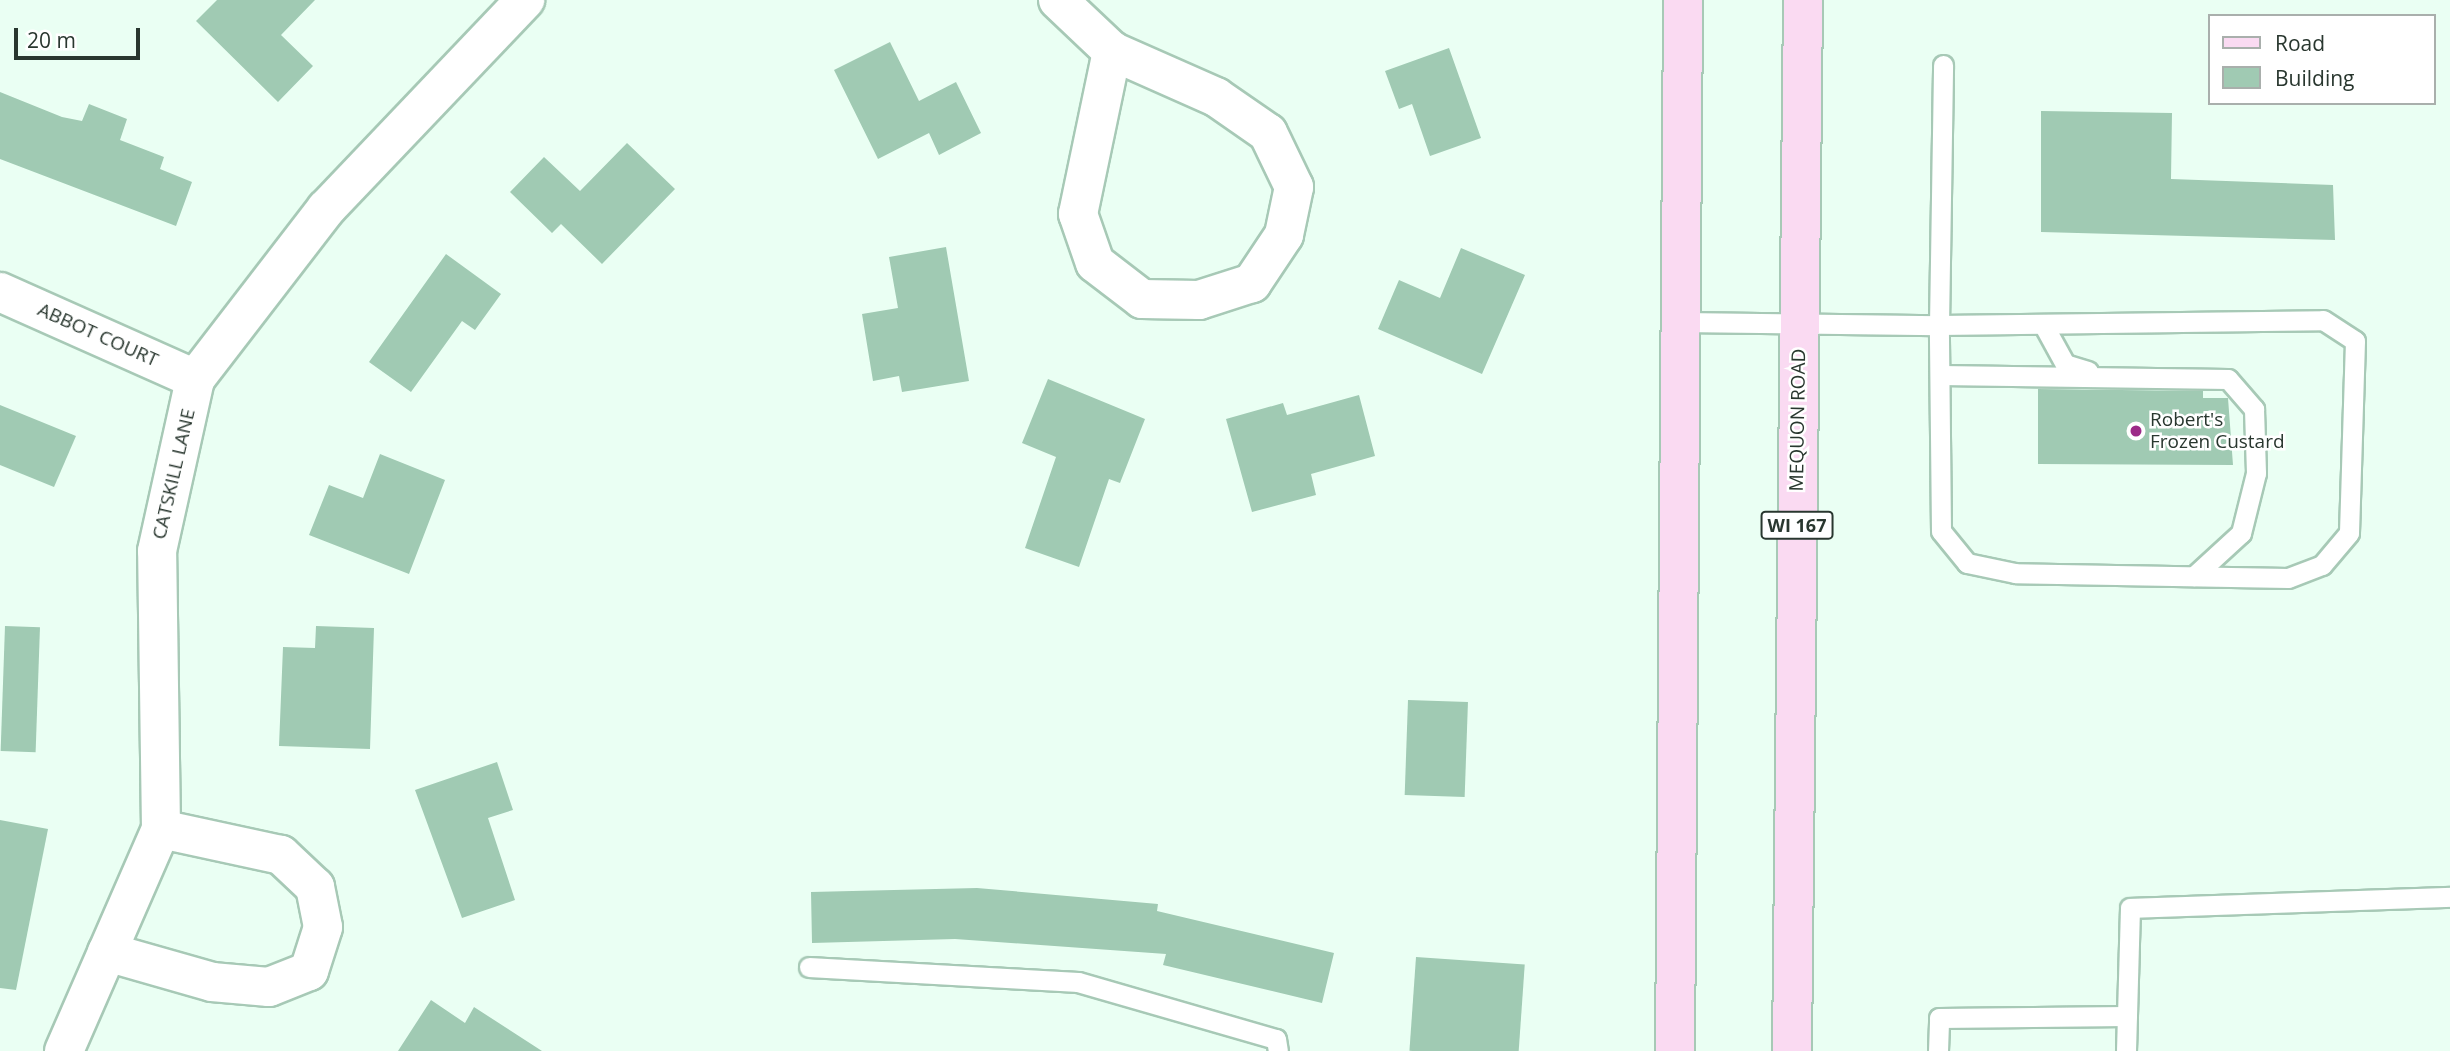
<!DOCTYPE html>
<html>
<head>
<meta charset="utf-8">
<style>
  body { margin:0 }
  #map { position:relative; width:2450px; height:1051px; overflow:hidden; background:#eafff3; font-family:"Open Sans",sans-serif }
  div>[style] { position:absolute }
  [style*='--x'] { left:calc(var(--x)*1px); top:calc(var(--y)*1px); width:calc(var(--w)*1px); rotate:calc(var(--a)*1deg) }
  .building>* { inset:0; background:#a0cab3; transform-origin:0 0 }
  .roads { filter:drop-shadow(2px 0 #a7c9b6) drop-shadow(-2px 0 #a7c9b6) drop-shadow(0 2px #a7c9b6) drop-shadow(0 -2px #a7c9b6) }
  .service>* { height:19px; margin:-9.5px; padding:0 9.5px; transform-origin:9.5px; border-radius:9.5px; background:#fff }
  .minor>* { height:38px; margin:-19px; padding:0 19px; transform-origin:19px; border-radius:19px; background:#fff }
  .primary>* { height:38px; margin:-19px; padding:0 19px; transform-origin:19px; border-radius:19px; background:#fadaf2 }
  .dots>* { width:19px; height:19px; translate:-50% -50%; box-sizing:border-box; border:4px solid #fff; border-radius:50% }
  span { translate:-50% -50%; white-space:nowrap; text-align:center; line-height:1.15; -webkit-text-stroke:5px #fff; paint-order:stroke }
  .shield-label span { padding:2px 5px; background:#fff; border:2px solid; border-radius:5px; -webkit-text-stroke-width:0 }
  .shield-label { font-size:18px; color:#29372f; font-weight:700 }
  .street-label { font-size:19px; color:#29372f }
  .poi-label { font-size:19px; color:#29372f }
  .left { translate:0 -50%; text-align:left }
  .legend { position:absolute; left:2208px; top:14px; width:228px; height:91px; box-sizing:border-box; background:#fff; border:2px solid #a9afac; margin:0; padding:9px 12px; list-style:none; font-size:21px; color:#29372f }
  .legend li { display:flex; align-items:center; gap:14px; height:35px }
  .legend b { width:35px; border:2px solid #a9afac }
  .scale { position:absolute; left:14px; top:28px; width:126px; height:32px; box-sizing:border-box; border:4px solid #29372f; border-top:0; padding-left:9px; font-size:21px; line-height:24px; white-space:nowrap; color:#29372f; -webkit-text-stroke:5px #fff; paint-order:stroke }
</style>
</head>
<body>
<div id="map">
  <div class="building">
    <div style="clip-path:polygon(217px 0,315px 0,281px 35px,313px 66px,278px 102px,196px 21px)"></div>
    <div style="clip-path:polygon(890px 42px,919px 101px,956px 82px,981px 133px,939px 155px,929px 133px,878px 159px,834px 70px)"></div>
    <div style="clip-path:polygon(1449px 48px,1481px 138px,1430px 156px,1412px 104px,1399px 109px,1385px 71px)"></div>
    <div style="clip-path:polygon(0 92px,62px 117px,82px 121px,89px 104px,127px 119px,120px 140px,164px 157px,160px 169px,192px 182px,176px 226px,0 159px)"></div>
    <div style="clip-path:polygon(2041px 111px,2172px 113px,2171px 179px,2333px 185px,2335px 240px,2041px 232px)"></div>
    <div style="clip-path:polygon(627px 143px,675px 189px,602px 264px,561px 224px,552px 233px,510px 192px,544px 157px,580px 191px)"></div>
    <div style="clip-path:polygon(946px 247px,969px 381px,902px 392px,899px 376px,873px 381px,862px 314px,898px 308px,889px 257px)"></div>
    <div style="clip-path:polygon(1461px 248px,1525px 275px,1482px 374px,1378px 329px,1399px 280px,1440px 298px)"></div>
    <div style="clip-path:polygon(446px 254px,501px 294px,475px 330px,462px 321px,411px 392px,369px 362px)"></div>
    <div style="clip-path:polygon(1048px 379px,1145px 419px,1120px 483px,1109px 479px,1079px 567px,1025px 548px,1056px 457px,1022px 443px)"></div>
    <div style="clip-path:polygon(2038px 389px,2203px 391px,2203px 398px,2228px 398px,2233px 465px,2038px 464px)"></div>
    <div style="clip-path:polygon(1359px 395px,1375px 456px,1311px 474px,1316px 495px,1252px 512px,1226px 419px,1283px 403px,1287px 415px)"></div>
    <div style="clip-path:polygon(0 405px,76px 436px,54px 487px,0 465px)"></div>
    <div style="clip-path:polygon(380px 454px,445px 480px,409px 574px,309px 535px,329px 485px,363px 498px)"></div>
    <div style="left:5px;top:626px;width:35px;height:125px;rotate:2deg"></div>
    <div style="clip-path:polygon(316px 626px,374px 628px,370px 749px,279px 746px,283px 647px,315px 648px)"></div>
    <div style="left:1408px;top:700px;width:60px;height:95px;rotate:2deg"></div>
    <div style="clip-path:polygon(497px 762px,513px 810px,488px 818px,515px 900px,462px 918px,415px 790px)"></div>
    <div style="clip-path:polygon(0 820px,48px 829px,16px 990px,0 988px)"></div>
    <div style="clip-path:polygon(977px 888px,1158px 904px,1157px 911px,1334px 953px,1322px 1003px,1163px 965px,1166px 954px,955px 939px,812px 943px,811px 892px)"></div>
    <div style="left:1416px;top:957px;width:109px;height:94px;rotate:4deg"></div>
    <div style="clip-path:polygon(431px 1000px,465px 1023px,474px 1007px,542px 1051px,398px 1051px)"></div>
  </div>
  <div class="roads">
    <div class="service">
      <div style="--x:1681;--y:322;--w:258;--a:0.7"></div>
      <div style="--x:1939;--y:325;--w:384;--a:-0.7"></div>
      <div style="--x:2323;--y:320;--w:38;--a:33"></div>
      <div style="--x:2355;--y:341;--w:192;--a:91.8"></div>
      <div style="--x:2349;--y:533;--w:42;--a:130.2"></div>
      <div style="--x:2322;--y:565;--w:36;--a:159"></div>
      <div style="--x:2288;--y:578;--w:273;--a:-179"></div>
      <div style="--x:2015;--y:573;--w:49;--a:-168.2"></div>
      <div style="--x:1967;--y:563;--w:41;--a:-129.1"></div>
      <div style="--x:1941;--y:531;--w:206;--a:-90.6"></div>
      <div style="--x:1939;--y:325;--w:260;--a:-89.1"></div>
      <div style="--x:2043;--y:324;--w:46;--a:61.2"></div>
      <div style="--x:2065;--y:364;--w:24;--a:17"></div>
      <div style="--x:1940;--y:375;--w:288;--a:0.8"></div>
      <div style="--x:2228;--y:379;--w:40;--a:49"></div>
      <div style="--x:2254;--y:409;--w:64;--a:88.2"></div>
      <div style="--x:2256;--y:473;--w:62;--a:104"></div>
      <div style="--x:2241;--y:533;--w:64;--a:137.5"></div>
      <div style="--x:809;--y:967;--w:269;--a:3.2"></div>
      <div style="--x:1078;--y:982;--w:206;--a:16.1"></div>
      <div style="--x:1276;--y:1039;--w:12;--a:81"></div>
      <div style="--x:1938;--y:1051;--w:33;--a:-88"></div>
      <div style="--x:1939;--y:1018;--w:188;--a:-0.6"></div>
      <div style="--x:2126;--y:1051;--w:143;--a:-88.4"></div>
      <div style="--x:2130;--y:908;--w:320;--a:-2"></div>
    </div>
    <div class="minor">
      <div style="--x:1058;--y:0;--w:74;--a:43.4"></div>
      <div style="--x:1112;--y:51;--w:114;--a:23.9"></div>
      <div style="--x:1216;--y:97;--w:63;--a:34.7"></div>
      <div style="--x:1268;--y:133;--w:60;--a:64.3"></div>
      <div style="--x:1294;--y:187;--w:49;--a:101.8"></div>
      <div style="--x:1284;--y:235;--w:58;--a:123.7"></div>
      <div style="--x:1252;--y:283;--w:56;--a:162.2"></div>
      <div style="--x:1199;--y:300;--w:57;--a:-179"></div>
      <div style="--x:1142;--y:299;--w:59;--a:-142.5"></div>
      <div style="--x:1095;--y:263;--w:52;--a:-109.1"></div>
      <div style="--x:1078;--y:214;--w:167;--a:-78.2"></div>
      <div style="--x:0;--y:292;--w:214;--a:24"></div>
      <div style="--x:107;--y:952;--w:109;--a:15.9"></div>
      <div style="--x:212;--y:982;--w:57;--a:5"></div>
      <div style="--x:269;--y:987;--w:43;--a:-21.8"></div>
      <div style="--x:309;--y:971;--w:46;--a:-72.3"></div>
      <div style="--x:323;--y:927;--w:41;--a:-101.3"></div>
      <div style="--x:315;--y:887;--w:47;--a:-136.7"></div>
      <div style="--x:281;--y:855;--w:123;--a:-167.8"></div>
      <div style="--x:64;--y:1051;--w:242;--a:-66.4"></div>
      <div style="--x:161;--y:829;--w:278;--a:-90.8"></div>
      <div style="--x:157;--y:551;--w:176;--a:-77.5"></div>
      <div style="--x:195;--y:379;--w:215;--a:-52.4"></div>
      <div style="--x:326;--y:209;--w:289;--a:-46.4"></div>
    </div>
    <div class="primary">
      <div style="--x:1675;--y:1051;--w:1051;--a:-89.56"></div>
      <div style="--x:1792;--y:1051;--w:1051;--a:-89.4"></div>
    </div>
  </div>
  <div class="dots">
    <div style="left:2136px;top:431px;background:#9c2b88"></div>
  </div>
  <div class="shield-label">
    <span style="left:1797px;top:525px">WI 167</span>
  </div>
  <div class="street-label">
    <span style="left:98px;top:335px;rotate:24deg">ABBOT COURT</span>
    <span style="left:1798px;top:420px;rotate:-89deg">MEQUON ROAD</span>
    <span style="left:174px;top:474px;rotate:-77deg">CATSKILL LANE</span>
  </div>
  <div class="poi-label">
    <span class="left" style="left:2150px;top:431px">Robert's<br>Frozen Custard</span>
  </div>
  <ul class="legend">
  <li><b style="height:9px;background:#fadaf2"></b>Road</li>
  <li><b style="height:19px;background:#a0cab3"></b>Building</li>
  </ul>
  <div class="scale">20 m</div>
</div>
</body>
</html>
